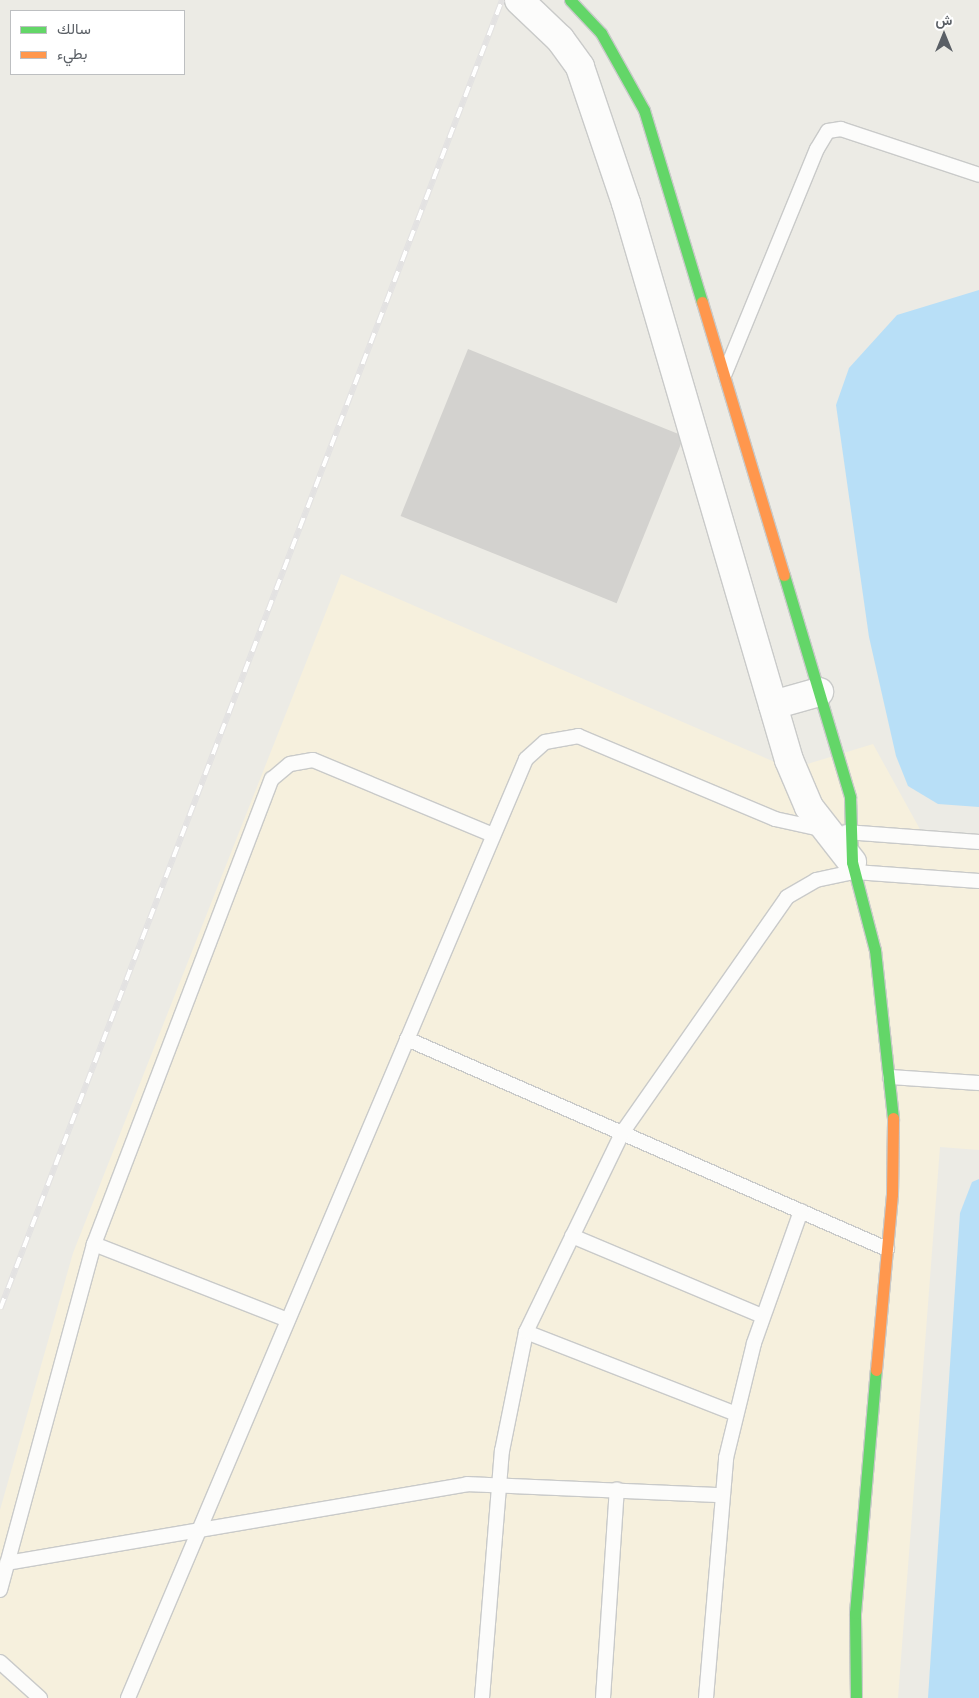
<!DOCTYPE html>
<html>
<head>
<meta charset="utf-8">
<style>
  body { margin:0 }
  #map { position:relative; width:979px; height:1698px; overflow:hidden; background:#ecebe5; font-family:Poppins,Vazirmatn,sans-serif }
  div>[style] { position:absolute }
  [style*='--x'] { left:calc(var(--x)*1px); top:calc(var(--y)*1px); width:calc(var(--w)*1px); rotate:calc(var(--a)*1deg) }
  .commercial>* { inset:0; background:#f6f0dd }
  .water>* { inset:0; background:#b8dff7 }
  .building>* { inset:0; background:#d3d2cf; transform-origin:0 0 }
  .roads { filter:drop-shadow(1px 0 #c9cac9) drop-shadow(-1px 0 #c9cac9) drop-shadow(0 1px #c9cac9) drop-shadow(0 -1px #c9cac9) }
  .lane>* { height:14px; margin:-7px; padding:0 7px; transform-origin:7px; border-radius:7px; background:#fcfcfb }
  .street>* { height:28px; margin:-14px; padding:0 14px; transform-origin:14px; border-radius:14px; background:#fcfcfb }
  .fast>* { height:11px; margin:-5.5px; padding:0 5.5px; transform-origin:5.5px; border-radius:5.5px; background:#63d668 }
  .slow>* { height:11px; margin:-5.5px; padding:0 5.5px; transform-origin:5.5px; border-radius:5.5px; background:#ff974d }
  .rail>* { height:5.5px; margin-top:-2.75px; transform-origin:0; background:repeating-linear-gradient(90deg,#fff 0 11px,#e3e2e2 0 22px); box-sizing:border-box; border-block:1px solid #e3e2e2 }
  span { translate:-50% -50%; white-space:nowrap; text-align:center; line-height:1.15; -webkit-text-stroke:4.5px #fff; paint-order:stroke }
  .legend { position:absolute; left:10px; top:10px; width:175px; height:65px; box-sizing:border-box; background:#fff; border:1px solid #bdbfc1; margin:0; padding:6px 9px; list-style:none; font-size:15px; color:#5a5f65 }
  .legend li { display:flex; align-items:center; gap:10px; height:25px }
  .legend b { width:25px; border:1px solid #bdbfc1 }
  .north { position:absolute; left:919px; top:10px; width:50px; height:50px; -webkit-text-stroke:4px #fff; paint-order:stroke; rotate:0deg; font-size:14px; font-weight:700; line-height:20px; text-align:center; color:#5a5f65 }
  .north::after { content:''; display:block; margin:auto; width:18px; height:22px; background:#5a5f65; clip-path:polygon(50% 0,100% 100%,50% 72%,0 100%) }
</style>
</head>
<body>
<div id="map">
  <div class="commercial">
    <div style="clip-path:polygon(341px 574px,791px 769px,873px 744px,922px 833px,979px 837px,979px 1150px,940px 1147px,898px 1698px,0 1698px,0 1510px,73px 1253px)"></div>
  </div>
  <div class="water">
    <div style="clip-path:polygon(979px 290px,979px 807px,938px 804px,908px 786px,896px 756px,869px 637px,836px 405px,849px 368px,897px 315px)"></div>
    <div style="clip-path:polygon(979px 1179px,979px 1698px,928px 1698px,960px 1213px,972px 1182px)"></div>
  </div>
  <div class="building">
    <div style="left:468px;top:349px;width:233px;height:180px;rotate:22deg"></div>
  </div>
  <div class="roads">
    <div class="lane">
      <div style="--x:725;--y:373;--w:242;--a:-67.7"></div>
      <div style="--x:817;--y:149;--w:21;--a:-59"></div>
      <div style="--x:828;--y:131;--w:13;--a:-9"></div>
      <div style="--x:841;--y:129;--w:145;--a:18.4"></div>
      <div style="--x:846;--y:832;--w:133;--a:4.3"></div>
      <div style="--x:407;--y:1039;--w:524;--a:23.63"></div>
      <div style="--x:890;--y:1077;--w:89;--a:3.9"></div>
      <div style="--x:572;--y:1236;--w:206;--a:22.8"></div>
      <div style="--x:94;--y:1244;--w:208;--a:21.4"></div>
      <div style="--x:526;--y:1332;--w:225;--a:21.3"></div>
      <div style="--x:7;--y:1563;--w:467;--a:-9.7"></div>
      <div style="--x:467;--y:1484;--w:254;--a:2.5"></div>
      <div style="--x:0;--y:1590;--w:359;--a:-74.8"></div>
      <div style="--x:94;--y:1244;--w:498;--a:-69.1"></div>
      <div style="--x:272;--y:779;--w:23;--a:-40"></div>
      <div style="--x:290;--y:764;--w:23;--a:-10"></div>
      <div style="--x:313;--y:760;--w:195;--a:22.6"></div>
      <div style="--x:0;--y:1662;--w:54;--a:42"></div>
      <div style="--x:128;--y:1698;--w:1020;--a:-67.03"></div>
      <div style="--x:526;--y:759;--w:25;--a:-42"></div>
      <div style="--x:545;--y:742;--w:34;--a:-10"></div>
      <div style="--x:578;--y:736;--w:214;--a:22.8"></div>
      <div style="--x:775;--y:819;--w:51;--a:12.4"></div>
      <div style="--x:482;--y:1698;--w:248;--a:-85.4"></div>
      <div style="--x:502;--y:1451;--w:121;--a:-78.6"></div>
      <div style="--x:526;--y:1332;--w:221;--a:-64.2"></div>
      <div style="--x:622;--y:1133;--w:288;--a:-55"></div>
      <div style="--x:787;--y:897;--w:34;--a:-30"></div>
      <div style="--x:816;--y:880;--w:40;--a:-12"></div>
      <div style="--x:855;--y:872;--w:124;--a:4.2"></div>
      <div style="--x:603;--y:1698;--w:209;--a:-86.2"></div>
      <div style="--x:706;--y:1698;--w:241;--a:-85.2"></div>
      <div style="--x:726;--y:1458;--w:118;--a:-76.3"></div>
      <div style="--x:754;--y:1343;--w:140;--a:-70.4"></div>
    </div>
    <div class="street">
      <div style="--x:519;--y:0;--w:57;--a:43.6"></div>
      <div style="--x:560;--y:39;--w:34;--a:54"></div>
      <div style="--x:580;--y:67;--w:144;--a:71.3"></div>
      <div style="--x:626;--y:203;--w:580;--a:73.69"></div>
      <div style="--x:789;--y:760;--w:51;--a:66.9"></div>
      <div style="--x:809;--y:807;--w:70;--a:52"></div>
      <div style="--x:773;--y:705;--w:48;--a:-15.8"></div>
    </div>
    <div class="fast">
      <div style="--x:570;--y:0;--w:45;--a:46.8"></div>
      <div style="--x:601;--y:33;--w:88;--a:60.8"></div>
      <div style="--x:644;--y:110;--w:201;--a:73.2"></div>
      <div style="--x:784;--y:575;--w:232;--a:73.4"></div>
      <div style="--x:850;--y:797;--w:65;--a:88.2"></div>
      <div style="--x:852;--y:862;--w:91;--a:75.4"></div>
      <div style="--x:875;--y:950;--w:169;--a:83.9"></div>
      <div style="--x:856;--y:1698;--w:85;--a:-90.7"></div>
      <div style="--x:855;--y:1613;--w:244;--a:-85.1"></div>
    </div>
    <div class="slow">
      <div style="--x:702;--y:302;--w:285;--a:73.3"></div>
      <div style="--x:876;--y:1370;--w:177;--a:-84.8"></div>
      <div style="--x:892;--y:1194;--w:76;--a:-89.2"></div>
    </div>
  </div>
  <div class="rail">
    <div style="--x:0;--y:1309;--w:1402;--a:-69.02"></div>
  </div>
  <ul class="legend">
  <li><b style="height:6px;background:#63d668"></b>سالك</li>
  <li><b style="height:6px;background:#ff974d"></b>بطيء</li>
  </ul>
  <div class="north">ش</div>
</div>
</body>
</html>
